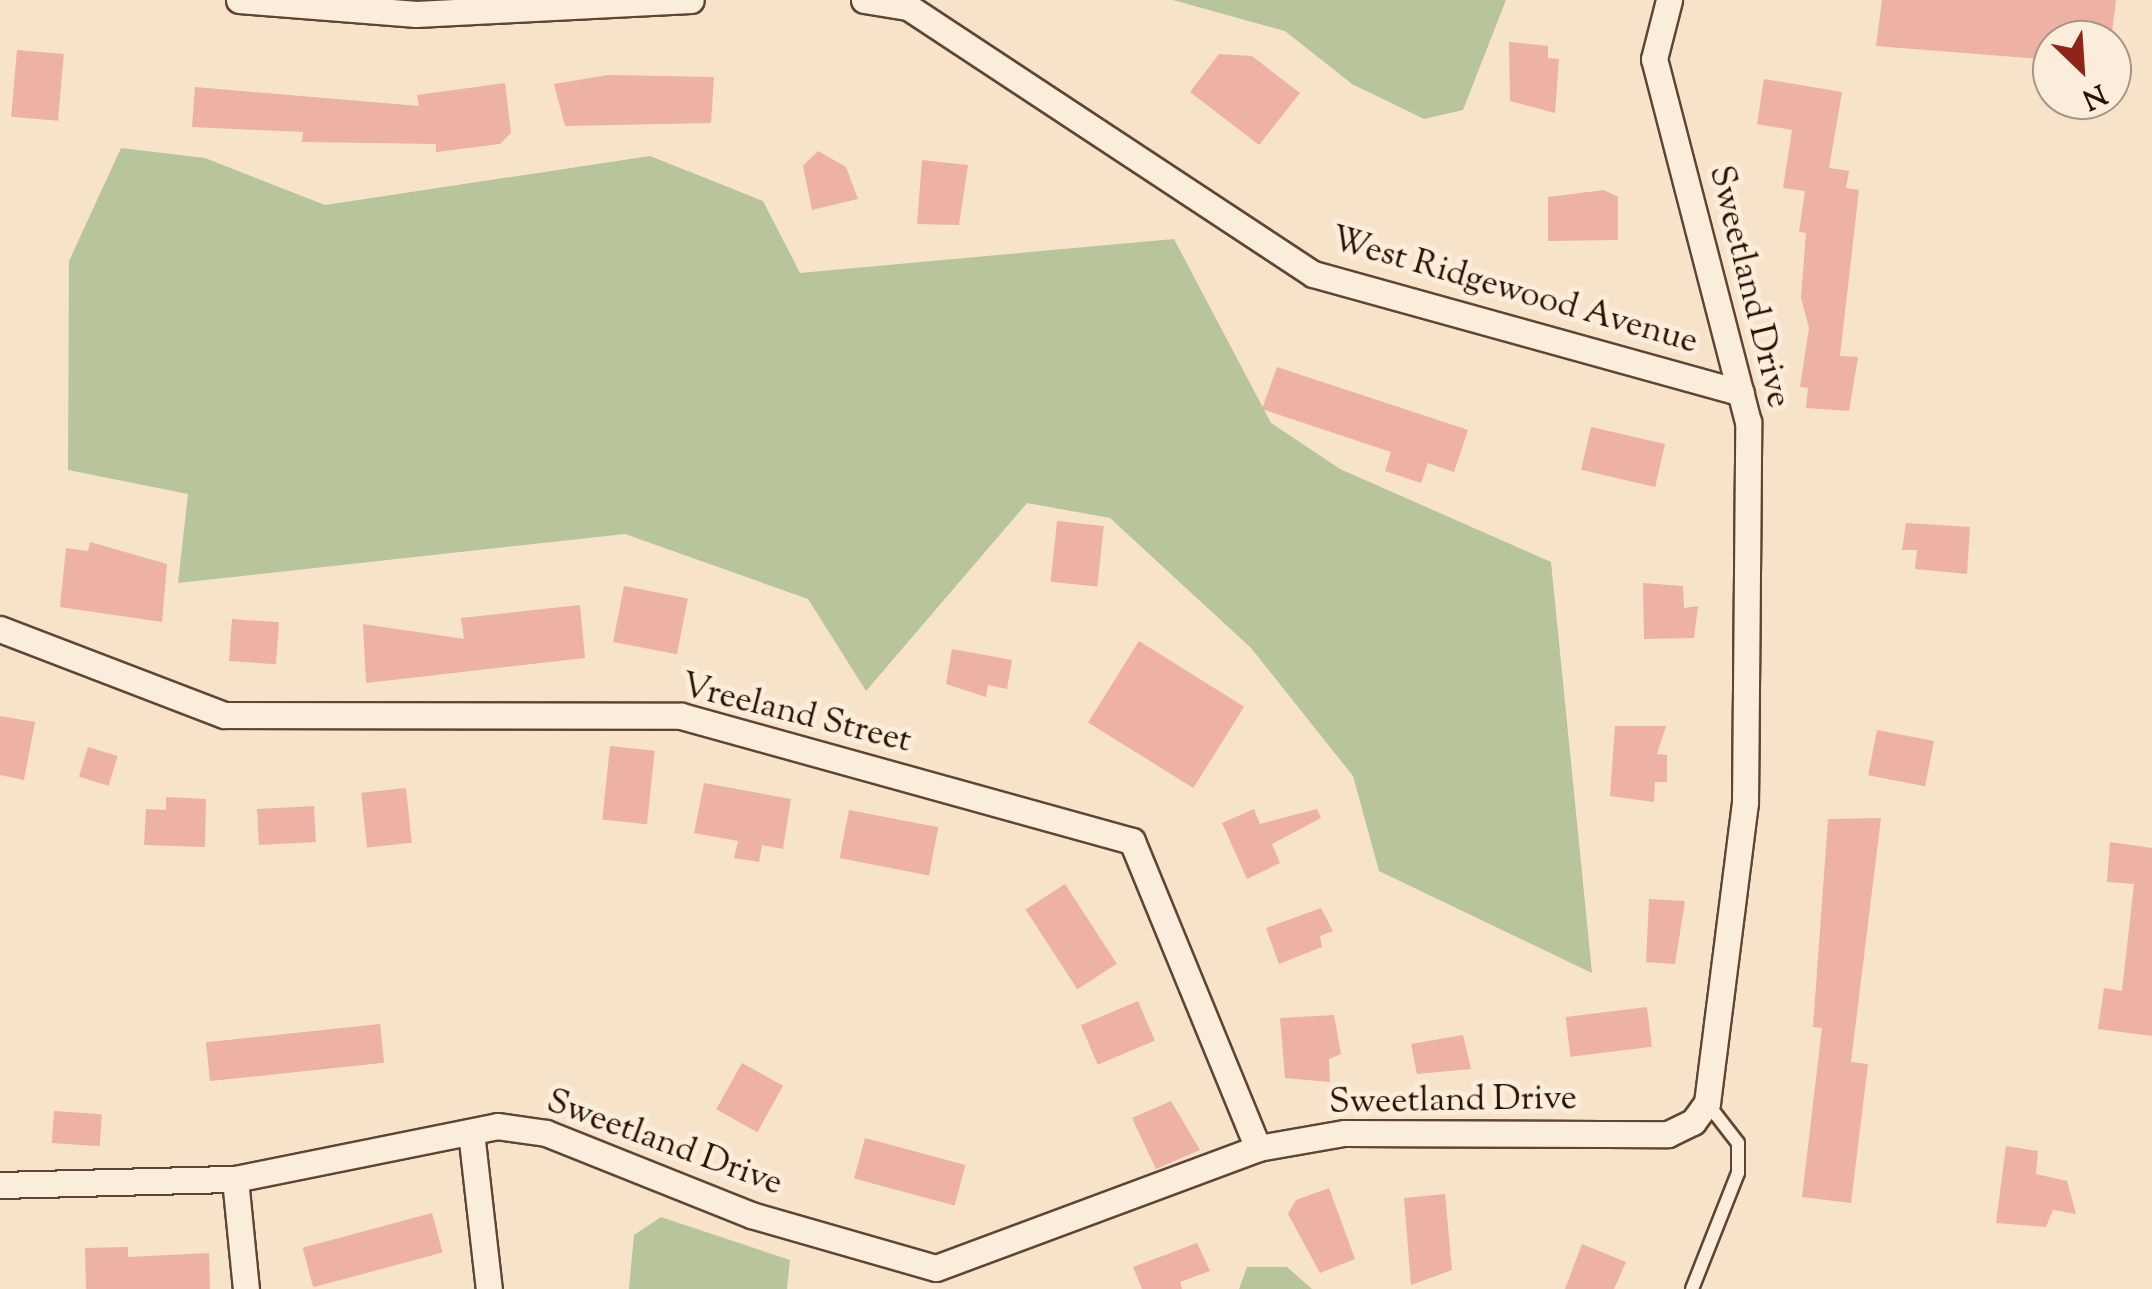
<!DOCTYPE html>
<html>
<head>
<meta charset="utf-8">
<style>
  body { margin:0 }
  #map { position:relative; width:2152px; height:1289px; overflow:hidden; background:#f7e3c9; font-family:"Sorts Mill Goudy",serif }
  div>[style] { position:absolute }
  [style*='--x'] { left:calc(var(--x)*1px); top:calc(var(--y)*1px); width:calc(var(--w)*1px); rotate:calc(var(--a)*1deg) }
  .green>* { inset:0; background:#b8c59a }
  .building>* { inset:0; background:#eeb1a5; transform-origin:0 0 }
  .roads { filter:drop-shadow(2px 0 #604534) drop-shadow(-2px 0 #604534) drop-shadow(0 2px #604534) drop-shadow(0 -2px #604534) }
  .service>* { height:12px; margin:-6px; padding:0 6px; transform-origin:6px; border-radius:6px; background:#faeddc }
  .minor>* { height:25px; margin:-12.5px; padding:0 12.5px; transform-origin:12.5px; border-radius:12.5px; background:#faeddc }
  span { translate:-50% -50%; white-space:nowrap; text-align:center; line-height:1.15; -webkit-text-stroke:10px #faeddc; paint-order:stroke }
  .street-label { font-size:35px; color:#2e1002 }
  .north { position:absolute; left:2032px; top:20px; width:100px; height:100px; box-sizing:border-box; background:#faeddc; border:2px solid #a89585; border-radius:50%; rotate:155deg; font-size:28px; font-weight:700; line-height:40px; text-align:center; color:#2e1002 }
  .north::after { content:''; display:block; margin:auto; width:35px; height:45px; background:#8f2418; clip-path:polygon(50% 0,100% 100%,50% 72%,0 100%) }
</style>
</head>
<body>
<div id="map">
  <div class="green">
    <div style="clip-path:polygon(1173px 0,1506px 0,1463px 110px,1424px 119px,1352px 84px,1285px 31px)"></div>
    <div style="clip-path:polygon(121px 148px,205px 158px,325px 205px,650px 156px,763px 201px,800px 273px,1174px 239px,1271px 423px,1340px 469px,1551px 562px,1592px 973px,1379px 871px,1353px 776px,1251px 648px,1110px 518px,1027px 503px,866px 691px,808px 599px,625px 534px,178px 583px,188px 494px,68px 470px,69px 261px)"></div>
    <div style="clip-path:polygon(661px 1217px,790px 1260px,787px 1289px,629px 1289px,634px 1235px)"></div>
    <div style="clip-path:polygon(1247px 1267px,1287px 1267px,1312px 1289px,1239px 1289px)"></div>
  </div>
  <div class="building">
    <div style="clip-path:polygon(1882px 0,2116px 0,2111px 40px,2052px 40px,2052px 60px,1876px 46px)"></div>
    <div style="clip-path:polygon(1509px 42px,1548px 46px,1548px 58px,1559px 59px,1555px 113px,1510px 101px)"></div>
    <div style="left:17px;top:50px;width:47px;height:67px;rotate:5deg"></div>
    <div style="clip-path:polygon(1219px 54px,1252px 56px,1300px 93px,1259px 145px,1190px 92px)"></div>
    <div style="clip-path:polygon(608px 75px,714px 77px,711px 123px,565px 126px,554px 84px)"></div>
    <div style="clip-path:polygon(1764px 79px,1842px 92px,1829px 168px,1849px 171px,1846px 188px,1859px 190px,1840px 356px,1858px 357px,1849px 411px,1806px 408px,1808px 388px,1800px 387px,1809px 328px,1801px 298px,1806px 233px,1799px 232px,1805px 191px,1783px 188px,1792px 130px,1757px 124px)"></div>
    <div style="clip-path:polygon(505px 83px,511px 133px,500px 144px,436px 152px,436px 144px,302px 142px,303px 132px,192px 127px,195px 87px,419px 106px,417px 95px)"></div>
    <div style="clip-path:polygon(818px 151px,846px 167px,858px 199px,812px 210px,803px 166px)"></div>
    <div style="clip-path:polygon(922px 160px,968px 165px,959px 225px,917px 224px)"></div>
    <div style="clip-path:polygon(1604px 190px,1618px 197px,1618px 240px,1548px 241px,1548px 197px)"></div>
    <div style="clip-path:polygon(1277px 367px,1468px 430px,1454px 472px,1428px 463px,1421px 483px,1385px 471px,1391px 452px,1262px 409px)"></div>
    <div style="left:1591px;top:427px;width:76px;height:44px;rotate:13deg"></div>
    <div style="left:1057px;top:521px;width:47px;height:61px;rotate:6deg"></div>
    <div style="clip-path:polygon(1906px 523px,1970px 527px,1967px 574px,1915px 569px,1917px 550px,1902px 550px)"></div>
    <div style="clip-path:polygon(90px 542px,167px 564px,162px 622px,60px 607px,66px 548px,88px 551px)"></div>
    <div style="clip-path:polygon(1643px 583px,1683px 586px,1684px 608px,1698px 606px,1694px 638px,1644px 639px)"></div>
    <div style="left:624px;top:586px;width:65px;height:57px;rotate:11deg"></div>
    <div style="clip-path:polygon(580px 605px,585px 658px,366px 683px,363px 624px,464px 639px,461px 618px)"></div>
    <div style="left:232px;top:619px;width:47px;height:42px;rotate:4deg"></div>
    <div style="left:1139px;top:641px;width:124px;height:96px;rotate:32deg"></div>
    <div style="clip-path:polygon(952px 649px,1012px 660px,1007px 689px,988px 685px,986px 697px,946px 684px)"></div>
    <div style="clip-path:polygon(0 716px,35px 722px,24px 780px,0 775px)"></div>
    <div style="clip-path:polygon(1615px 726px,1666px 726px,1657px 754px,1667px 755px,1667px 782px,1655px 782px,1654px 802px,1610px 796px)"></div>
    <div style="left:1877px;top:730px;width:58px;height:46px;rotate:11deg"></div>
    <div style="left:610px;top:746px;width:45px;height:74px;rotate:6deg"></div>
    <div style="left:88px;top:747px;width:31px;height:31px;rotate:17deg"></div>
    <div style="clip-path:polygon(704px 783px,791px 799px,783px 849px,762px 845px,759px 862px,734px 858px,738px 841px,694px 833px)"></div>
    <div style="left:406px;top:788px;width:55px;height:45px;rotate:84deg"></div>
    <div style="clip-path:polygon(166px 797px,206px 799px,205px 847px,144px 845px,146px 809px,166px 810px)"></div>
    <div style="left:314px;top:806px;width:36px;height:57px;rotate:87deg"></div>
    <div style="clip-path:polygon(1254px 809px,1260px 824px,1317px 809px,1321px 818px,1272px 844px,1280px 863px,1247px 879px,1222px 823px)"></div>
    <div style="left:849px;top:810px;width:91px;height:49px;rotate:11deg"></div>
    <div style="clip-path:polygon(1881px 818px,1851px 1062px,1868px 1064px,1851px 1203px,1802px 1197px,1822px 1028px,1813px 1027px,1828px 819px)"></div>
    <div style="clip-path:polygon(2110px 842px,2152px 848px,2152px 1036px,2098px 1029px,2104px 988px,2122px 991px,2134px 884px,2107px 882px)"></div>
    <div style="left:1065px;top:884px;width:95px;height:47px;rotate:57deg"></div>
    <div style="clip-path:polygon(1649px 899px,1685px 901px,1675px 964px,1646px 962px)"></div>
    <div style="clip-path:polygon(1321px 908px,1333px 931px,1320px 936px,1322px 947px,1279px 964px,1266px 928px)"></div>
    <div style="left:1138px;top:1001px;width:43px;height:62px;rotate:67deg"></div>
    <div style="left:1647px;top:1007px;width:40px;height:82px;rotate:83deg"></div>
    <div style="clip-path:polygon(1334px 1015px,1341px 1054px,1329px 1059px,1330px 1082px,1285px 1078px,1280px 1018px)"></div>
    <div style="left:380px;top:1024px;width:39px;height:175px;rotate:84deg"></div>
    <div style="clip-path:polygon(1463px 1035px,1471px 1069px,1417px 1074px,1411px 1044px)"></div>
    <div style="left:742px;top:1063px;width:47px;height:53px;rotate:29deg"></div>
    <div style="clip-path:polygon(1171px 1101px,1200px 1150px,1156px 1169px,1132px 1118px)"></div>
    <div style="left:54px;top:1111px;width:48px;height:32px;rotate:4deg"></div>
    <div style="left:865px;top:1138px;width:104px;height:42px;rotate:15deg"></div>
    <div style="clip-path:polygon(2006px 1146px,2038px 1151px,2036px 1174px,2067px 1181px,2076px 1214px,2053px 1210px,2046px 1227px,1996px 1223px)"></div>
    <div style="clip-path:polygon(1329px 1188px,1355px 1259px,1320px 1273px,1288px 1214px,1296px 1200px)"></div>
    <div style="clip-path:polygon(1445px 1194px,1452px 1270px,1411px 1285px,1404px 1198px)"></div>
    <div style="left:432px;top:1213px;width:41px;height:134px;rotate:75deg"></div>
    <div style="clip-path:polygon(1197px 1243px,1210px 1271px,1180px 1282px,1182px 1289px,1142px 1289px,1133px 1267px)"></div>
    <div style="clip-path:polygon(1582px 1244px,1626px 1262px,1614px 1289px,1565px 1289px)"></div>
    <div style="clip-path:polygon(128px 1247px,128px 1257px,209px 1253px,210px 1289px,86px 1289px,85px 1248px)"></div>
  </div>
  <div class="roads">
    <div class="service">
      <div style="--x:1692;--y:1289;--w:125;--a:-68.4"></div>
      <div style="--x:1738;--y:1173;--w:30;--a:-90"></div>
      <div style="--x:1738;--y:1143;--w:51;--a:-127.8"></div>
    </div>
    <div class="minor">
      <div style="--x:239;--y:0;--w:178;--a:4.5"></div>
      <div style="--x:416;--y:14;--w:275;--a:-2.9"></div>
      <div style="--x:864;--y:0;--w:45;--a:9"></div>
      <div style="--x:908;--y:7;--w:485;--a:33.4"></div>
      <div style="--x:1313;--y:274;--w:444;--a:15.5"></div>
      <div style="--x:0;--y:629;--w:240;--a:21"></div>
      <div style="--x:224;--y:715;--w:457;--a:0.1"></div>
      <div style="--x:681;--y:716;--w:468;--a:15.5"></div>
      <div style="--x:1132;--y:841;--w:332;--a:67.7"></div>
      <div style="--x:471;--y:1132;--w:158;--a:83.5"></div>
      <div style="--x:235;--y:1179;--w:111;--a:84.3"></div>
      <div style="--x:0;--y:1185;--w:235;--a:-1.5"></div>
      <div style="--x:235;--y:1179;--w:267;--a:-11.4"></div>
      <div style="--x:497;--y:1126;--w:49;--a:8.1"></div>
      <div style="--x:546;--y:1133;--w:221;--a:21.8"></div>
      <div style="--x:751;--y:1215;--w:192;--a:16"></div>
      <div style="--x:936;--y:1268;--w:344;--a:-20.4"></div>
      <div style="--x:1258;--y:1148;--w:87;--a:-9.9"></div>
      <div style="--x:1344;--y:1133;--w:324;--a:0.2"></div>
      <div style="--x:1668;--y:1134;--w:28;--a:-26"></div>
      <div style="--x:1693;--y:1122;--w:24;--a:-54"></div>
      <div style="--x:1707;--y:1103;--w:302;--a:-82.8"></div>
      <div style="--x:1745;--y:803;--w:381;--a:-89.5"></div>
      <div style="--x:1748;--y:422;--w:375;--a:-104.5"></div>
      <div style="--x:1654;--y:59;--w:61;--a:-75.7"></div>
    </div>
  </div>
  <div class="street-label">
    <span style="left:1748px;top:287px;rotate:76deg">Sweetland Drive</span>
    <span style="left:1514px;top:292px;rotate:16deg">West Ridgewood Avenue</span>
    <span style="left:796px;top:715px;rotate:14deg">Vreeland Street</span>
    <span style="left:1453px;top:1102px;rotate:-1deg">Sweetland Drive</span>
    <span style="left:664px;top:1144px;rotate:20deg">Sweetland Drive</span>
  </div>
  <div class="north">N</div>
</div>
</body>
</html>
